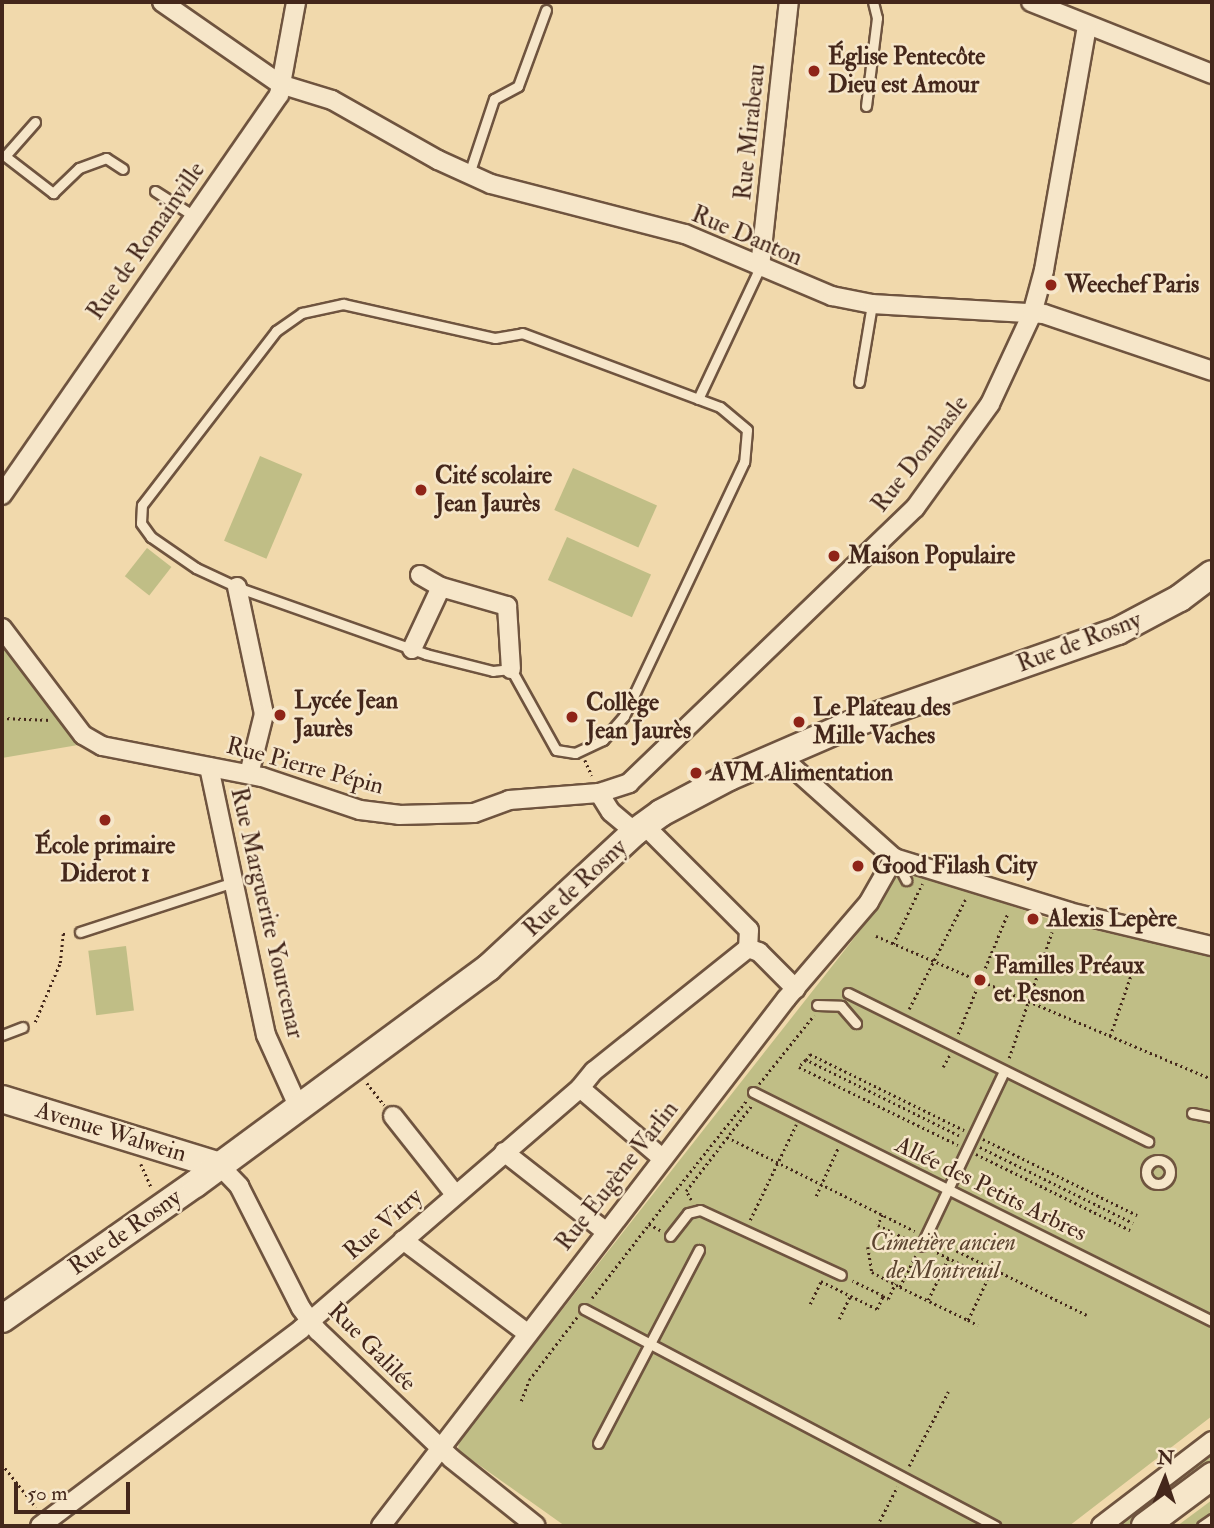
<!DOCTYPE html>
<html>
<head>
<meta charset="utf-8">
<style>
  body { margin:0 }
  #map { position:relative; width:1214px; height:1528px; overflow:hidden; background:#f1d9ac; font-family:"IM FELL Double Pica",serif }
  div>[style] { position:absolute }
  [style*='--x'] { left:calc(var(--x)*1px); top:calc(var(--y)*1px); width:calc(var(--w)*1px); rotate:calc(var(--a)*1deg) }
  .green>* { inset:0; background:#c0be86; transform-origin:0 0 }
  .path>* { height:2.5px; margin-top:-1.25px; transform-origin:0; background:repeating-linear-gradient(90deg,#44271b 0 2px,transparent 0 5.5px) }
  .path>.ring { margin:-1.25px; padding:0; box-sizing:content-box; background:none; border:2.5px solid #44271b; border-radius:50% }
  .roads { filter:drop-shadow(2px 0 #6f543f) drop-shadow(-2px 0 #6f543f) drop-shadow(0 2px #6f543f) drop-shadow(0 -2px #6f543f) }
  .lane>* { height:9px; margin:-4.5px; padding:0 4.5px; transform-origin:4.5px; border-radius:4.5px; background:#f6e6c9 }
  .lane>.ring { margin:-4.5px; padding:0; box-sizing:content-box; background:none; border:9px solid #f6e6c9; border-radius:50% }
  .street>* { height:18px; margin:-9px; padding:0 9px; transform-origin:9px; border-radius:9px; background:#f6e6c9 }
  .secondary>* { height:26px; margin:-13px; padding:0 13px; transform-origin:13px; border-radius:13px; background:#f6e6c9 }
  .dots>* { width:19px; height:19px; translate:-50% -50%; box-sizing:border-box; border:4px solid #f6e6c9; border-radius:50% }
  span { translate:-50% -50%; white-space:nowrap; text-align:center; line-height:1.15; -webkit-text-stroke:5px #f6e6c9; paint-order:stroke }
  .poi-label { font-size:24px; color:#44271b; font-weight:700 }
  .left { translate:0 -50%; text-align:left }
  .street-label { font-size:24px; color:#44271b }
  .park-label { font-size:24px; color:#5d4530; font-style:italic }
  .frame { position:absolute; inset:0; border:4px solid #44271b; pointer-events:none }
  .north { position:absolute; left:1130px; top:1444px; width:70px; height:70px; -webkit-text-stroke:5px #f6e6c9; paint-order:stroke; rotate:2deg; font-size:19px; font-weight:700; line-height:28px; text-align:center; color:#44271b }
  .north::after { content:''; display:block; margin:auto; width:24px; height:32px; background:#44271b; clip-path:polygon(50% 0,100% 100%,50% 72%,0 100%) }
  .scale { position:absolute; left:14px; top:1482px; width:116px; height:32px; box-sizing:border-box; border:4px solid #44271b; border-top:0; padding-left:9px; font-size:21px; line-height:24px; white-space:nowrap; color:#44271b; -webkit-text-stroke:5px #f6e6c9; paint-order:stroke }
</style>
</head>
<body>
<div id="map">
  <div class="green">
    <div style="left:260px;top:456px;width:46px;height:92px;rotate:23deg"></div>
    <div style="left:573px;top:468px;width:92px;height:46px;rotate:24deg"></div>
    <div style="left:567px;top:537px;width:92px;height:47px;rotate:24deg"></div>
    <div style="left:147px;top:548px;width:31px;height:36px;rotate:38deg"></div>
    <div style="clip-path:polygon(2px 643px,78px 745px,2px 758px)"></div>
    <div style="clip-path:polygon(908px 870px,1058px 922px,1212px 956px,1212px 1416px,1069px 1526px,565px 1526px,458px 1450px,459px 1441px,877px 909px,897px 875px)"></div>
    <div style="left:126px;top:946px;width:65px;height:38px;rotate:83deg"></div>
    <div style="clip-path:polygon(1212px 1455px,1212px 1462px,1128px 1526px,1118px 1526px)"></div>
    <div style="clip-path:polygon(1212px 1500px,1212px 1526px,1177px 1526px)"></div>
  </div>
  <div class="path">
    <div style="--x:2;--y:718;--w:49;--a:2.3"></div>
    <div style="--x:585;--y:760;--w:17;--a:66"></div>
    <div style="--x:876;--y:936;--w:106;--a:23.4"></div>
    <div style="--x:893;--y:944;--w:67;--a:-64.2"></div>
    <div class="ring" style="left:972px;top:972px;width:13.5px;height:13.5px"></div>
    <div style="--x:983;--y:973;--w:63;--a:-67.5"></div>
    <div style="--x:988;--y:984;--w:243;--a:23"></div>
    <div style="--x:909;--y:1009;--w:123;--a:-62.8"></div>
    <div style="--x:35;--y:1022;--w:64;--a:-67"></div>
    <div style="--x:60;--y:963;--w:29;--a:-84"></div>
    <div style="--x:63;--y:934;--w:5;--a:0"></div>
    <div style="--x:958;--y:1034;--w:50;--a:-67.6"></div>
    <div style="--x:1110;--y:1036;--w:77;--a:-71.1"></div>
    <div style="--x:1009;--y:1058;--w:133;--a:-71.2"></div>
    <div style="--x:806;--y:1060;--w:10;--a:135"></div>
    <div style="--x:799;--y:1067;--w:177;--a:26.1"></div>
    <div style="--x:943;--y:1067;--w:13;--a:-61"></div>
    <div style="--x:367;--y:1083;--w:28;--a:52"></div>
    <div style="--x:759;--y:1084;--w:88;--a:-51.4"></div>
    <div style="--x:959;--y:1136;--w:171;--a:-153.6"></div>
    <div style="--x:806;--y:1060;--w:7;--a:-56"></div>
    <div style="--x:810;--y:1054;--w:172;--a:26.3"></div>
    <div style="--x:727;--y:1137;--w:210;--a:26.6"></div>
    <div style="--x:983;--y:1139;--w:172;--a:26.3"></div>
    <div style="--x:980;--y:1147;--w:171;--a:26.4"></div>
    <div style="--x:976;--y:1154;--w:172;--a:26.3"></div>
    <div style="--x:141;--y:1164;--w:27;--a:66"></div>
    <div style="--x:816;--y:1196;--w:53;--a:-65.4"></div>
    <div style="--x:691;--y:1200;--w:10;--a:-119"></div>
    <div style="--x:686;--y:1191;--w:108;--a:-52.5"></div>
    <div style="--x:883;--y:1215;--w:11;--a:117"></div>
    <div style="--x:878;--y:1225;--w:34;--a:26"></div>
    <div style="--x:750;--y:1220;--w:106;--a:-64.2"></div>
    <div style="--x:649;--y:1224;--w:158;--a:-51.7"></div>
    <div style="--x:937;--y:1241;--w:167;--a:26.3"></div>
    <div style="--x:868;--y:1247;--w:25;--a:81"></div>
    <div style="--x:872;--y:1272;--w:32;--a:28"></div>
    <div style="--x:916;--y:1256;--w:35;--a:117"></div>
    <div style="--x:900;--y:1287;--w:76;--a:25.9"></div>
    <div style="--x:968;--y:1320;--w:47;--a:-64.5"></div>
    <div style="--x:988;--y:1278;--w:64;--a:-153.8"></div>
    <div style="--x:883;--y:1296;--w:6;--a:31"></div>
    <div style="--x:888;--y:1299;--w:17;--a:-65"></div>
    <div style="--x:592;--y:1298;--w:93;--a:-52.4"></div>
    <div style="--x:649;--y:1224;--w:13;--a:29"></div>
    <div style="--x:928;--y:1300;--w:46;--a:-64"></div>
    <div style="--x:810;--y:1304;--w:25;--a:-64"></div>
    <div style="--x:821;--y:1281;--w:63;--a:26.6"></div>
    <div style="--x:877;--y:1309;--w:14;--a:-65"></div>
    <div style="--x:883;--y:1296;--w:34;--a:-154"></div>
    <div style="--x:839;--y:1319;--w:25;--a:-64"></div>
    <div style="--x:968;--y:1320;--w:11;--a:27"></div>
    <div style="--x:521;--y:1401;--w:22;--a:-69"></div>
    <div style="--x:529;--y:1380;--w:79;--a:-52.7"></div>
    <div style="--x:2;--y:1464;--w:55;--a:51.7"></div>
    <div style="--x:909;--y:1466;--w:84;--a:-62.2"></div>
    <div style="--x:877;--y:1526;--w:44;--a:-62.9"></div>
  </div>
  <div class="roads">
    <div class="lane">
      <div style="--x:866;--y:106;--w:89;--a:-82.9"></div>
      <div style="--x:877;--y:18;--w:16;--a:-104"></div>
      <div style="--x:35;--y:122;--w:45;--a:131.4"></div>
      <div style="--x:5;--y:156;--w:61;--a:37.6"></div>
      <div style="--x:53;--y:193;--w:36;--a:-44"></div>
      <div style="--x:79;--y:168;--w:29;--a:-20"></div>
      <div style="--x:106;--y:158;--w:20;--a:33"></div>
      <div style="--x:469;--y:174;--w:79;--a:-71.6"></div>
      <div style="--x:494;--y:99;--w:27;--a:-28"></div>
      <div style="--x:518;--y:86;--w:81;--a:-69.8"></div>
      <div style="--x:155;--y:191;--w:46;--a:32.7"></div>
      <div style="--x:343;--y:304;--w:156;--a:12.6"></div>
      <div style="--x:495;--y:338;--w:27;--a:-10"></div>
      <div style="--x:522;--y:333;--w:211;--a:20.5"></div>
      <div style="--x:720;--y:407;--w:35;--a:40"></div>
      <div style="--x:747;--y:430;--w:32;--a:95"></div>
      <div style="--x:744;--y:462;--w:281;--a:115.3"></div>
      <div style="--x:624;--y:716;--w:32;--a:131"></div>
      <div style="--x:603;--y:740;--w:31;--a:155"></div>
      <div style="--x:575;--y:753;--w:19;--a:-171"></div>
      <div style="--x:556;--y:750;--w:93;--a:-119.1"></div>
      <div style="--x:511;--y:669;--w:18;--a:174"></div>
      <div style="--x:493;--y:671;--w:69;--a:-165.8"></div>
      <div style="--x:426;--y:654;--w:201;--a:-160.5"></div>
      <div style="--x:237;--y:587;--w:45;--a:-155.1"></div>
      <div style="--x:196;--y:568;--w:55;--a:-145.4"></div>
      <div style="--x:151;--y:537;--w:17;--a:-126"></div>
      <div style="--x:141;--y:523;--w:18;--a:-87"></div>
      <div style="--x:142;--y:505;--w:220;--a:-52.4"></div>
      <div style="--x:276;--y:331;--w:32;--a:-35"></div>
      <div style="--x:302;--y:313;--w:42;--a:-12.4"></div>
      <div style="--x:859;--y:382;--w:79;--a:-80.5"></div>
      <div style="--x:698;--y:399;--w:146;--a:-64.8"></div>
      <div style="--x:895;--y:859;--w:24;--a:62"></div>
      <div style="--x:80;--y:932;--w:162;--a:-18"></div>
      <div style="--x:848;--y:993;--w:335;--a:26.3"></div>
      <div style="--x:817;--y:1005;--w:24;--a:2"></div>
      <div style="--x:841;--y:1006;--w:23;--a:49"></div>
      <div style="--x:2;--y:1035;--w:22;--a:-21"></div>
      <div style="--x:753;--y:1092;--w:513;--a:26.52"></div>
      <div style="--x:1192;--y:1113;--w:20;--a:11"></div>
      <div class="ring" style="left:1146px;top:1160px;width:15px;height:15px"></div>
      <div style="--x:670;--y:1236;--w:29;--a:-52"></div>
      <div style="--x:688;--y:1213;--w:12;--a:-14"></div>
      <div style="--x:700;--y:1210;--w:155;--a:24.7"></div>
      <div style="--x:921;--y:1246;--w:194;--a:-64.6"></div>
      <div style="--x:584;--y:1309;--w:465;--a:27.8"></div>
      <div style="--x:598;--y:1443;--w:218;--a:-62.4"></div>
      <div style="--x:1202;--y:1526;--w:12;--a:-35"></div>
    </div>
    <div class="street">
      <div style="--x:162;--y:2;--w:144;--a:34.8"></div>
      <div style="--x:280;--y:84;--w:54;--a:17.1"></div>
      <div style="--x:332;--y:100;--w:122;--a:29.5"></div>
      <div style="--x:438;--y:160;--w:58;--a:24.4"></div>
      <div style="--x:491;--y:184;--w:200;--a:14.5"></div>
      <div style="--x:685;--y:234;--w:160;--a:22.9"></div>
      <div style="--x:832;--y:296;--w:41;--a:11.3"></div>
      <div style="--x:872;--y:304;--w:172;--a:3.3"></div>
      <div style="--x:1044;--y:314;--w:177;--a:18.7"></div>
      <div style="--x:1031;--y:2;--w:195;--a:21.7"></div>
      <div style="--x:760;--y:267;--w:267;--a:-83.8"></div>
      <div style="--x:2;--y:495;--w:487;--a:-55.3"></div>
      <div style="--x:279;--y:95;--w:95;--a:-79.6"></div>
      <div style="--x:420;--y:575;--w:24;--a:30"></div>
      <div style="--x:441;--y:587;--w:69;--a:16.1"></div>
      <div style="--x:507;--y:606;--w:63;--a:86.4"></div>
      <div style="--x:237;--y:587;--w:130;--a:78"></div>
      <div style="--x:264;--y:714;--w:62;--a:104"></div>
      <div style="--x:2;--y:628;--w:134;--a:52.9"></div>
      <div style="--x:83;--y:735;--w:22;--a:30"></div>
      <div style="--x:102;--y:746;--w:163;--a:11"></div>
      <div style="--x:262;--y:777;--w:103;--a:18.6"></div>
      <div style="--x:360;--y:810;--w:39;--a:7"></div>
      <div style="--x:399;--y:815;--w:75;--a:-1.5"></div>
      <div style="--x:474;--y:813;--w:37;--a:-20"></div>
      <div style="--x:509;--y:800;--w:90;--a:-4.4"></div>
      <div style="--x:599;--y:793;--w:32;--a:-18"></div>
      <div style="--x:629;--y:783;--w:397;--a:-43.9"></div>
      <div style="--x:915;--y:508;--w:128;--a:-54.2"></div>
      <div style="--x:990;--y:404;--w:99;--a:-65"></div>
      <div style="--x:1032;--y:314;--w:46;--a:-74.7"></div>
      <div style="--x:1044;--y:270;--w:248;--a:-80"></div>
      <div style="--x:412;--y:649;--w:68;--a:-64.9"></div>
      <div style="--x:779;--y:755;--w:154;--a:41.8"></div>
      <div style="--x:894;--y:858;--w:183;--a:17.1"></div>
      <div style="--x:1069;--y:912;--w:147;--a:13.4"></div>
      <div style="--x:209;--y:767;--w:274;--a:78"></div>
      <div style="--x:266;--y:1035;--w:78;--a:65.7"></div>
      <div style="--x:599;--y:793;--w:22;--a:58"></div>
      <div style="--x:611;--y:812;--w:31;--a:40"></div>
      <div style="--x:652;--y:833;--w:137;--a:45"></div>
      <div style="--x:749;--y:930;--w:18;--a:93"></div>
      <div style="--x:748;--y:948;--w:12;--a:20"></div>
      <div style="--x:759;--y:952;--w:52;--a:45"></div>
      <div style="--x:580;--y:1088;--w:108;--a:40.5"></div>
      <div style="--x:393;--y:1116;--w:98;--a:51.6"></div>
      <div style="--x:504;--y:1152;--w:128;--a:38"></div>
      <div style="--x:220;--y:1166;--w:28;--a:46"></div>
      <div style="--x:239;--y:1186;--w:137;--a:63.1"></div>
      <div style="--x:301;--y:1308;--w:29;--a:54"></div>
      <div style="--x:318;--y:1331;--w:185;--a:43.7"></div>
      <div style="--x:452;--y:1459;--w:107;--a:38.6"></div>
      <div style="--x:403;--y:1240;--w:155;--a:36.9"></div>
      <div style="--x:40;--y:1526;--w:327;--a:-37"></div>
      <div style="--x:301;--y:1329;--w:369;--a:-40.8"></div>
      <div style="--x:580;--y:1088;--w:22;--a:-51"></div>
      <div style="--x:594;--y:1071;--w:197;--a:-38.6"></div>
      <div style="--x:381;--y:1526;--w:665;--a:-52.46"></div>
      <div style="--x:786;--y:999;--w:128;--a:-49.4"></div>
      <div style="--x:869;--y:902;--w:51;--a:-60.4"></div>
      <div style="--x:1101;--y:1526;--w:140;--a:-37.4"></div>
    </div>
    <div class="secondary">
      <div style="--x:2;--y:1099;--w:228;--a:17.1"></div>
      <div style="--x:2;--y:1319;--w:236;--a:-35"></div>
      <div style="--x:195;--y:1184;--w:364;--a:-36.4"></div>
      <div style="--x:488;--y:968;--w:200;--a:-42.8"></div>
      <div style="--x:635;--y:832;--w:32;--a:-36"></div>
      <div style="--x:661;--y:813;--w:77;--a:-27.9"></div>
      <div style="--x:729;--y:777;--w:129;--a:-23.4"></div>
      <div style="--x:847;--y:726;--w:287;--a:-19.3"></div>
      <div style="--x:1118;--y:631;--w:70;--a:-28"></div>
      <div style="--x:1180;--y:598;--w:40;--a:-37"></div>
      <div style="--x:1145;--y:1526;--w:84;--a:-36.7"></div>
    </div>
  </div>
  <div class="dots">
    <div style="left:814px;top:71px;background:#8f2418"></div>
    <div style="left:1051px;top:285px;background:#8f2418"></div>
    <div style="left:421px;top:490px;background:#8f2418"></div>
    <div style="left:834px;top:556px;background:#8f2418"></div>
    <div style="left:280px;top:715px;background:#8f2418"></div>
    <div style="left:572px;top:717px;background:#8f2418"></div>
    <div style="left:799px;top:722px;background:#8f2418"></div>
    <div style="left:696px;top:773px;background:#8f2418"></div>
    <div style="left:105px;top:820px;background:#8f2418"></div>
    <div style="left:858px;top:866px;background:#8f2418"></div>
    <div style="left:1033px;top:919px;background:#8f2418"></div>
    <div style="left:980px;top:980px;background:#8f2418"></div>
  </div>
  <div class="poi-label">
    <span class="left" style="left:828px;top:71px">Église Pentecôte<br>Dieu est Amour</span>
    <span class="left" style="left:1065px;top:285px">Weechef Paris</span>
    <span class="left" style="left:435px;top:490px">Cité scolaire<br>Jean Jaurès</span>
    <span class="left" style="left:848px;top:556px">Maison Populaire</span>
    <span class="left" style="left:294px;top:715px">Lycée Jean<br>Jaurès</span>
    <span class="left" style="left:586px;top:717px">Collège<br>Jean Jaurès</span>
    <span class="left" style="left:813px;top:722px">Le Plateau des<br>Mille Vaches</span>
    <span class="left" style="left:710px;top:773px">AVM Alimentation</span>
    <span style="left:105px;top:860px">École primaire<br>Diderot 1</span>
    <span class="left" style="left:872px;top:866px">Good Filash City</span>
    <span class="left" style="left:1047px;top:919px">Alexis Lepère</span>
    <span class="left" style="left:994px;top:980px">Familles Préaux<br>et Pesnon</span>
  </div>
  <div class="street-label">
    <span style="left:750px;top:132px;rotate:-84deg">Rue Mirabeau</span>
    <span style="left:747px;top:236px;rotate:23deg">Rue Danton</span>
    <span style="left:146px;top:241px;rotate:-55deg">Rue de Romainville</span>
    <span style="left:920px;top:454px;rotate:-52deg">Rue Dombasle</span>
    <span style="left:1079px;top:642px;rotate:-21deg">Rue de Rosny</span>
    <span style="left:305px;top:766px;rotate:15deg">Rue Pierre Pépin</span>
    <span style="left:575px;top:888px;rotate:-43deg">Rue de Rosny</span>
    <span style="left:267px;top:913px;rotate:77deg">Rue Marguerite Yourcenar</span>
    <span style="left:111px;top:1132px;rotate:17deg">Avenue Walwein</span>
    <span style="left:617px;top:1176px;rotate:-52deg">Rue Eugène Varlin</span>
    <span style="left:991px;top:1189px;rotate:26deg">Allée des Petits Arbres</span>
    <span style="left:383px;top:1224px;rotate:-41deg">Rue Vitry</span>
    <span style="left:125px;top:1232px;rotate:-35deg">Rue de Rosny</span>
    <span style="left:372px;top:1347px;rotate:45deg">Rue Galilée</span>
  </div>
  <div class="park-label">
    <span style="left:943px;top:1257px">Cimetière ancien<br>de Montreuil</span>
  </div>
  <div class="frame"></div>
  <div class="north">N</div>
  <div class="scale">50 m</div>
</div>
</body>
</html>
